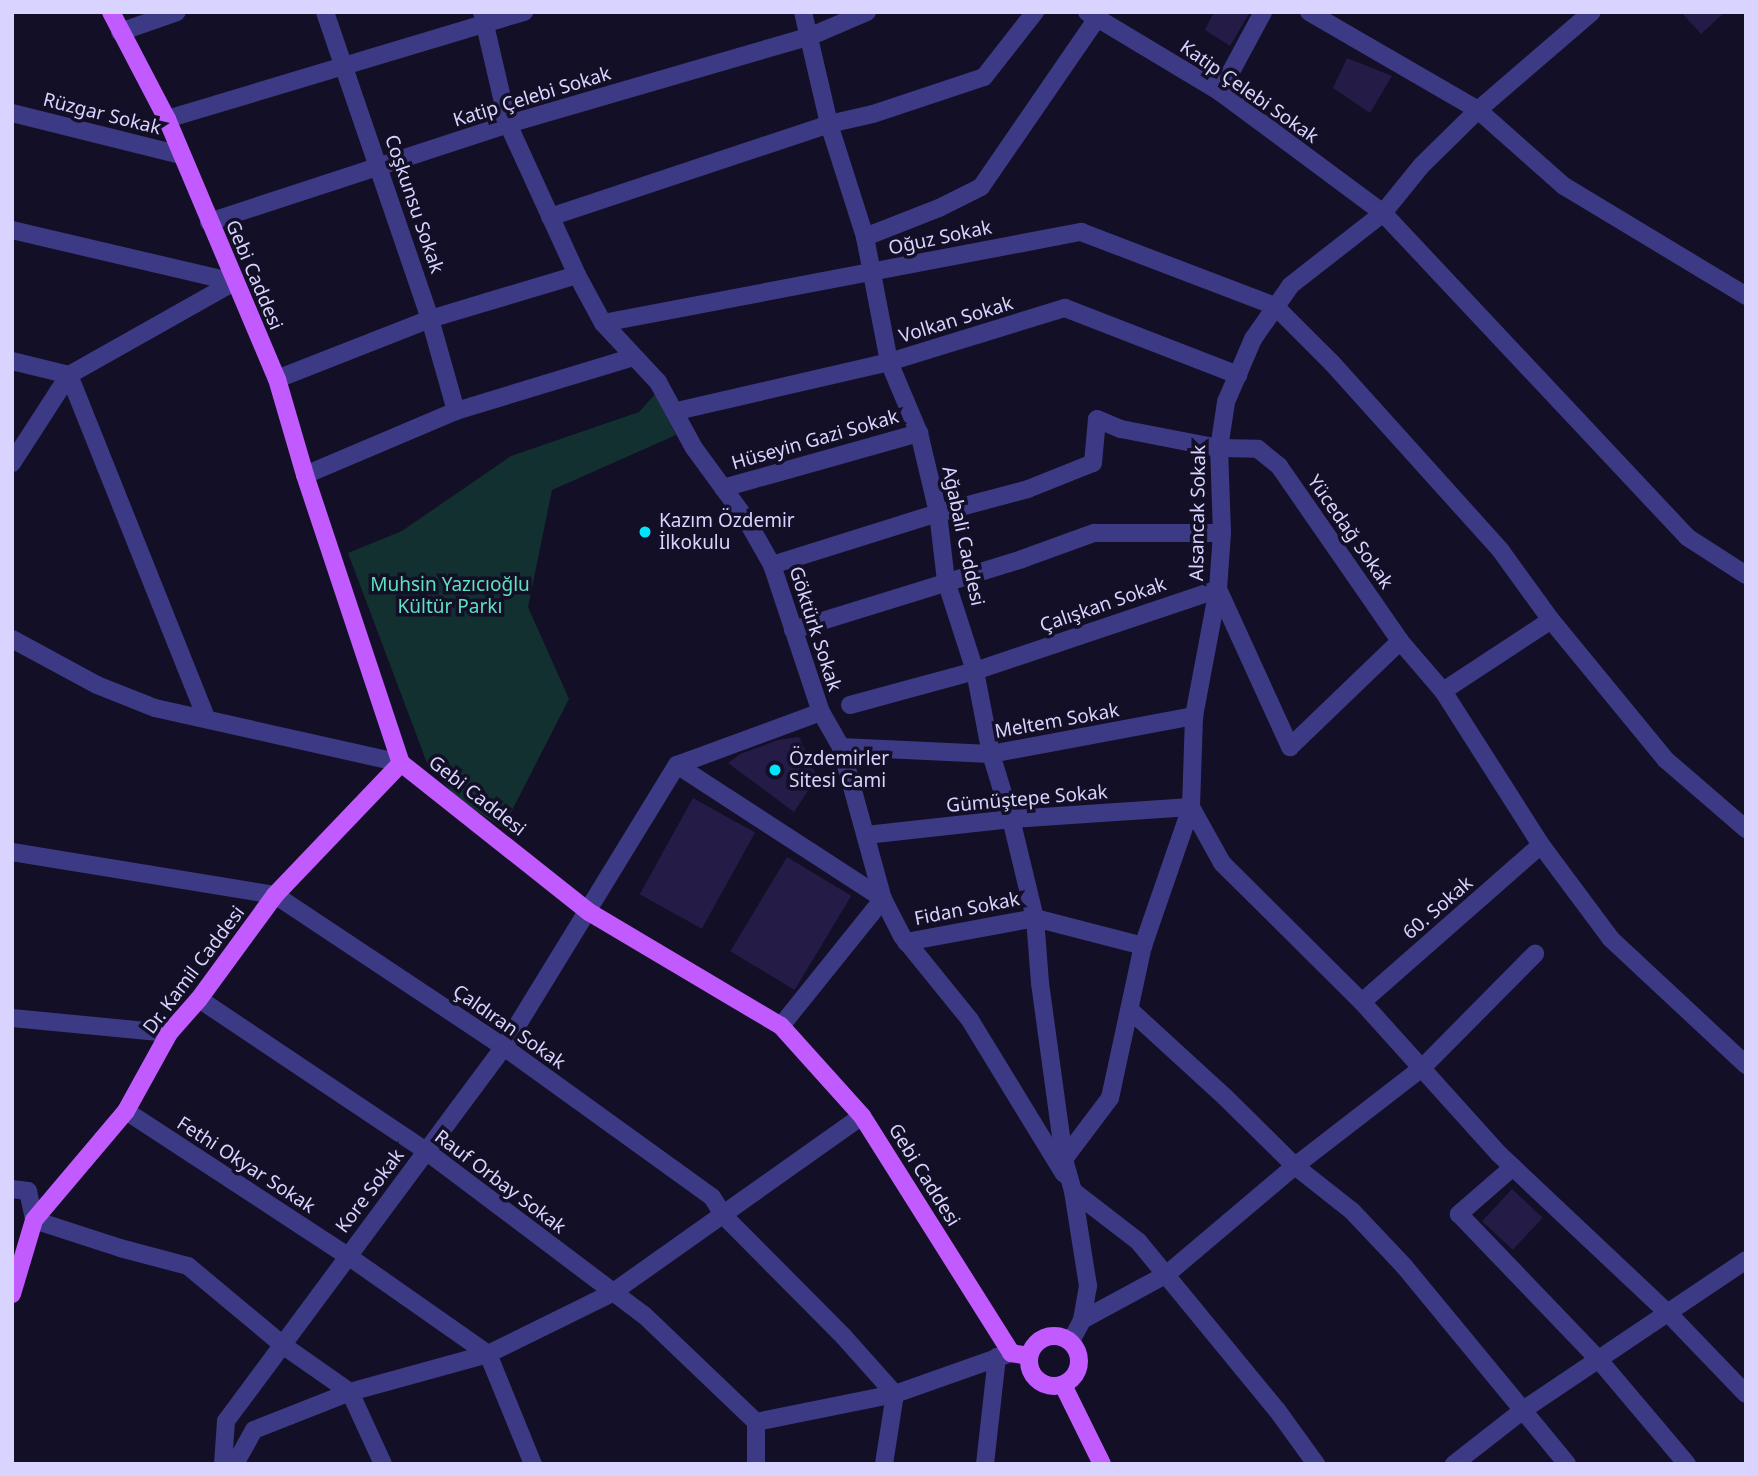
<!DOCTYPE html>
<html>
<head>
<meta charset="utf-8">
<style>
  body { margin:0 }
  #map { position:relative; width:1758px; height:1476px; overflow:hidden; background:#130f26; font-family:"Noto Sans",sans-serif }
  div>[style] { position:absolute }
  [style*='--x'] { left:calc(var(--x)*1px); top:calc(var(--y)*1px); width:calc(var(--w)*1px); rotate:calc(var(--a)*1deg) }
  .green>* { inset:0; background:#12302f }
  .building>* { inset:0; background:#241b47; transform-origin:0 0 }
  .minor>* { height:18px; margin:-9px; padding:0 9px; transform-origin:9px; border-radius:9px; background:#3d3a85 }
  .major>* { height:18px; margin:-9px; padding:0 9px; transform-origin:9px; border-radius:9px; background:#c25bff }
  .major>.ring { margin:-9px; padding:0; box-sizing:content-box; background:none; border:18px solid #c25bff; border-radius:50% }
  .dots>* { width:19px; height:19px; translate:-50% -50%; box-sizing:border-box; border:4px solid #130f26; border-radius:50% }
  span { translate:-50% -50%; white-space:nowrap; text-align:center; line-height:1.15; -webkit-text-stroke:7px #130f26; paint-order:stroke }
  .street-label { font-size:19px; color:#d9d4ff }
  .poi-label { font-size:19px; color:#d9d4ff }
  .left { translate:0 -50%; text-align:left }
  .park-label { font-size:19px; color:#5fe0c0 }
  .frame { position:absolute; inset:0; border:14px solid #d9d4ff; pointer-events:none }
</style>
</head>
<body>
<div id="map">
  <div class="green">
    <div style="clip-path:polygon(655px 394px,676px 435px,552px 490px,528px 607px,569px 699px,503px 828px,458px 799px,427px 763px,348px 553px,402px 531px,511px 456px,639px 412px)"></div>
  </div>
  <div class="building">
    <div style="clip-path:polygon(1214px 12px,1250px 12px,1230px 46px,1205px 30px)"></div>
    <div style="clip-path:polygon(1681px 12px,1725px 12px,1701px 34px)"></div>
    <div style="clip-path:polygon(1347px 58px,1392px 76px,1370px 113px,1333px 88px)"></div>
    <div style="clip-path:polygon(799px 737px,817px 777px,794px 812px,728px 763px,740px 754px,778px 740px)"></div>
    <div style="left:693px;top:798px;width:71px;height:110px;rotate:29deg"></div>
    <div style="left:787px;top:857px;width:75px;height:110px;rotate:31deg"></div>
    <div style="left:1512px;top:1189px;width:42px;height:44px;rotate:43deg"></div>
  </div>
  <div class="minor">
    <div style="--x:325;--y:12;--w:324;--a:71.1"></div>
    <div style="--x:430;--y:319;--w:96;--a:74.2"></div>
    <div style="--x:482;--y:12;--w:115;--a:76.9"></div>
    <div style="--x:508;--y:124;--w:166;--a:65.4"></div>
    <div style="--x:577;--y:275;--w:55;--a:61.6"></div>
    <div style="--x:603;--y:323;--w:81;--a:47"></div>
    <div style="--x:658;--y:382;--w:75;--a:61.4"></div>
    <div style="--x:694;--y:448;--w:88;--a:53.8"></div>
    <div style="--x:746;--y:519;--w:53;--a:60.5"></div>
    <div style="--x:772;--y:565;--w:155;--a:71.6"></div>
    <div style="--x:821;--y:712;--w:40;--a:60.3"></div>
    <div style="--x:841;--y:747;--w:158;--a:74.6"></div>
    <div style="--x:883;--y:899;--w:42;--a:62.8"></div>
    <div style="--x:902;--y:936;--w:108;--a:51"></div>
    <div style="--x:970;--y:1020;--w:180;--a:58.6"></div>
    <div style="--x:803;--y:12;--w:115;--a:76.9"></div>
    <div style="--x:829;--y:124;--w:119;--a:72.3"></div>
    <div style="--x:865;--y:237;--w:127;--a:79.1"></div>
    <div style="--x:889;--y:362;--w:77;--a:67.1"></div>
    <div style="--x:919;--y:433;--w:82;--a:76.6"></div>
    <div style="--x:938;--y:513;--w:68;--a:83.3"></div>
    <div style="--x:946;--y:581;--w:95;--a:72.1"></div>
    <div style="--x:975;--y:671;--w:85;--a:79.1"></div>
    <div style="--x:991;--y:754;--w:68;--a:72.9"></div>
    <div style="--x:1011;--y:819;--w:102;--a:76.4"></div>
    <div style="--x:1035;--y:918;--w:65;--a:85.6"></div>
    <div style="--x:1040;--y:983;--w:178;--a:82.2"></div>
    <div style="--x:1087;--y:12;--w:155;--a:31"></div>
    <div style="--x:1220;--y:92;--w:203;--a:36.6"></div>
    <div style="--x:1383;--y:213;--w:444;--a:46.8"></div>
    <div style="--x:1687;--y:537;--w:70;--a:32.8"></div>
    <div style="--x:1309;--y:12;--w:195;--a:30.1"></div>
    <div style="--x:1478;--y:110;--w:115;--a:41.5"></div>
    <div style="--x:1564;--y:186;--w:213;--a:31.1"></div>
    <div style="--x:120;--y:32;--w:60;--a:-19.3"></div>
    <div style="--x:1220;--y:92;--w:91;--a:-61.7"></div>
    <div style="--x:12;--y:113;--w:174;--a:14"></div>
    <div style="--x:167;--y:119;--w:373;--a:-16.7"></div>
    <div style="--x:550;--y:217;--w:294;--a:-18.4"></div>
    <div style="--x:829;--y:124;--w:45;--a:-12.8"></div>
    <div style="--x:873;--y:114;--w:117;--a:-18.4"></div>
    <div style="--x:984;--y:77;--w:83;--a:-51.9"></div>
    <div style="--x:209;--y:222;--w:315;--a:-18.1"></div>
    <div style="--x:508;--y:124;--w:316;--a:-16.2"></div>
    <div style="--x:811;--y:36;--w:61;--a:-23.2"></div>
    <div style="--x:12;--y:230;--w:228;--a:13.2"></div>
    <div style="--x:865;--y:237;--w:79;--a:-21.4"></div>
    <div style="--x:939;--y:208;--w:47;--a:-26.6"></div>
    <div style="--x:981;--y:187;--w:205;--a:-55.5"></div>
    <div style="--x:603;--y:323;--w:487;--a:-10.8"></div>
    <div style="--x:1081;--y:232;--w:208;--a:20.9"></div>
    <div style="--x:1275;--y:306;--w:81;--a:45"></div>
    <div style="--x:1332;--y:363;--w:253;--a:48"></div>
    <div style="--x:1501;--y:551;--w:85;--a:54.1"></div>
    <div style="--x:1551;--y:620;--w:181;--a:50.6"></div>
    <div style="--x:1666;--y:760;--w:106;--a:40.8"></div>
    <div style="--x:12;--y:361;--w:59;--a:13.8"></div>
    <div style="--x:69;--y:375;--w:369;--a:68.2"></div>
    <div style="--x:277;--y:379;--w:164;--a:-21.4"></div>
    <div style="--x:430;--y:319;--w:153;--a:-16.7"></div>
    <div style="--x:677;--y:411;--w:218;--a:-13"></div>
    <div style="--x:889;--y:362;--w:184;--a:-17.1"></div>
    <div style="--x:1065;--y:308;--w:186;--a:21.2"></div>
    <div style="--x:12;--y:463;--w:105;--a:-57.1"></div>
    <div style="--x:69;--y:375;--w:189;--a:-29.4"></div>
    <div style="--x:305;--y:475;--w:164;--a:-23"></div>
    <div style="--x:456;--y:411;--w:186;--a:-16.9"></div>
    <div style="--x:723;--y:488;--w:204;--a:-15.7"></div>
    <div style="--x:772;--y:565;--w:174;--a:-17.4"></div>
    <div style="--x:938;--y:513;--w:93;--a:-14.9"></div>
    <div style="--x:1028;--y:489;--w:70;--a:-21.8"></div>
    <div style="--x:1093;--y:463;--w:44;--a:-84.8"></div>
    <div style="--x:1097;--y:419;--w:26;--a:23"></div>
    <div style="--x:1121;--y:429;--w:100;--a:11"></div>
    <div style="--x:1219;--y:448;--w:39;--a:1"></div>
    <div style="--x:1258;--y:449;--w:27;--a:39"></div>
    <div style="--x:1279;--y:466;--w:213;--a:55.3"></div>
    <div style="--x:1400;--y:641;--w:66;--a:49.3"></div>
    <div style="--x:1443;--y:691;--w:183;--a:57.5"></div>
    <div style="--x:1541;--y:845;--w:117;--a:53.3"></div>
    <div style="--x:1611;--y:939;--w:185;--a:43"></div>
    <div style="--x:793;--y:630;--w:240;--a:-17.2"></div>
    <div style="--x:1022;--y:559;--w:77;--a:-19.9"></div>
    <div style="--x:1094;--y:533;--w:128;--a:0"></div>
    <div style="--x:12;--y:639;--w:97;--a:28.4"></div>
    <div style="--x:97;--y:685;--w:62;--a:21.6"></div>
    <div style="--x:155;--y:708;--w:252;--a:12.6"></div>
    <div style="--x:1443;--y:691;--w:129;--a:-33.3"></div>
    <div style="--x:850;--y:705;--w:130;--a:-15.2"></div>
    <div style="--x:975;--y:671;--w:256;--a:-18.6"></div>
    <div style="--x:1218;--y:589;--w:174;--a:65.5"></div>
    <div style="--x:1290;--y:747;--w:153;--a:-43.9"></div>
    <div style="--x:841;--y:747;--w:150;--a:2.7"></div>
    <div style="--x:991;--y:754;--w:207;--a:-10.6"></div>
    <div style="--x:677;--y:765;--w:246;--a:33"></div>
    <div style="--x:883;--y:899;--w:163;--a:128.8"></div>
    <div style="--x:866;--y:835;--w:146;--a:-6.3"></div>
    <div style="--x:1011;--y:819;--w:180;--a:-3.8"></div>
    <div style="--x:1191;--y:807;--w:64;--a:61"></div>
    <div style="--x:1222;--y:863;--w:197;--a:44.8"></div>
    <div style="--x:1362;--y:1002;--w:205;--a:48"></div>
    <div style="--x:1499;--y:1154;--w:233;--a:43.3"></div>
    <div style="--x:1669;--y:1314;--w:111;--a:46.1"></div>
    <div style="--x:12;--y:852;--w:266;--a:9.3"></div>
    <div style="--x:275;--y:895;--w:275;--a:33.6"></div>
    <div style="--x:504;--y:1047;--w:256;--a:35.8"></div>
    <div style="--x:712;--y:1197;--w:22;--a:58"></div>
    <div style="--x:724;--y:1216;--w:170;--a:45.2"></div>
    <div style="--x:844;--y:1337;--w:76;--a:48.2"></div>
    <div style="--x:906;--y:942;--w:131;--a:-10.5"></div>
    <div style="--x:1035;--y:918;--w:112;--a:14.5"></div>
    <div style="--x:199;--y:999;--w:273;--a:33.8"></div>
    <div style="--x:426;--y:1151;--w:273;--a:37"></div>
    <div style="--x:644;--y:1315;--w:155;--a:43.7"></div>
    <div style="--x:1362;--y:1002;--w:238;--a:-41.3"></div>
    <div style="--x:1130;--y:1010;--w:129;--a:42.5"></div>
    <div style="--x:1225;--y:1097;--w:98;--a:44.6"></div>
    <div style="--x:1295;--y:1166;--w:73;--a:38.3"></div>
    <div style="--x:1352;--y:1211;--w:76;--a:46.6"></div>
    <div style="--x:1404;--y:1266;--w:256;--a:50.5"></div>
    <div style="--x:12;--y:1018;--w:158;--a:5.5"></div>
    <div style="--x:126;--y:1111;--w:265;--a:33.2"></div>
    <div style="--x:348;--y:1256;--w:171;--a:35"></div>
    <div style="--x:488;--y:1354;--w:119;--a:67.8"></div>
    <div style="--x:1513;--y:1167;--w:72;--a:139"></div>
    <div style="--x:1459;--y:1214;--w:202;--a:46.2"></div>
    <div style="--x:1599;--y:1360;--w:136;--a:49.8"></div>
    <div style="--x:12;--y:1189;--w:16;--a:7"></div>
    <div style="--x:28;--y:1191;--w:30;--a:78"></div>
    <div style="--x:34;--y:1220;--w:90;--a:18"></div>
    <div style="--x:120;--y:1248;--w:70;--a:14.8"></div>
    <div style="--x:188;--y:1266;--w:125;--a:39.8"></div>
    <div style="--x:284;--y:1346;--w:80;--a:34.9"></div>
    <div style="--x:350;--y:1392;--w:79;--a:65.4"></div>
    <div style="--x:1073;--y:1191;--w:82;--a:37.6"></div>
    <div style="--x:1138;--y:1241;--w:219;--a:50.6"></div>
    <div style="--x:1277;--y:1410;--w:67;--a:54.2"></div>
    <div style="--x:1082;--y:1320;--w:35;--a:-80"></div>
    <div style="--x:1088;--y:1286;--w:96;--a:-99"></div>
    <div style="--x:1073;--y:1191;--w:33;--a:-106"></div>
    <div style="--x:1064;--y:1159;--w:76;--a:-53"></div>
    <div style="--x:1110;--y:1098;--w:156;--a:-77.8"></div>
    <div style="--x:1143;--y:946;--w:147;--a:-70.9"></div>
    <div style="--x:1191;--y:807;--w:91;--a:-88.1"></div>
    <div style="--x:1194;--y:716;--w:129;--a:-79.3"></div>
    <div style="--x:1218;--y:589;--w:56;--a:-85.9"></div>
    <div style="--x:1222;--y:533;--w:85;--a:-92"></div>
    <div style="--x:1219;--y:448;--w:47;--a:-81.3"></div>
    <div style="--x:1226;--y:402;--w:69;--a:-66.8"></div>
    <div style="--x:1253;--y:339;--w:66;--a:-54.9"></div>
    <div style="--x:1291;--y:285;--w:117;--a:-38"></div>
    <div style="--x:1383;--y:213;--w:60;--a:-51"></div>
    <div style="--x:1421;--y:166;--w:80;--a:-44.5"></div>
    <div style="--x:1478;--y:110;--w:150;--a:-40.7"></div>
    <div style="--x:1071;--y:1341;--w:24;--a:-62"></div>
    <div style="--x:1082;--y:1320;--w:97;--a:-28.4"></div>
    <div style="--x:1167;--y:1274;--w:167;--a:-40.2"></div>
    <div style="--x:1295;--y:1166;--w:160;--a:-37.7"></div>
    <div style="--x:1422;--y:1068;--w:161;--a:-45.3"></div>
    <div style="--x:756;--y:1422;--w:142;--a:-11.4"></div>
    <div style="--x:895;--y:1394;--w:123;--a:-19.5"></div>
    <div style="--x:223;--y:1464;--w:43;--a:-86"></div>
    <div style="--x:226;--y:1421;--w:466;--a:-53.4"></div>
    <div style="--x:504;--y:1047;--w:331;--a:-58.5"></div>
    <div style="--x:677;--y:765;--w:153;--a:-20.2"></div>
    <div style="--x:235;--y:1464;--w:39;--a:-61"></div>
    <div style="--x:254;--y:1430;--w:103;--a:-21.6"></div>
    <div style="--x:350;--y:1392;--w:143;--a:-15.4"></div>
    <div style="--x:488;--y:1354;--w:138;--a:-26.2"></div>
    <div style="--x:612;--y:1293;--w:306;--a:-35.3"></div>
    <div style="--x:756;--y:1464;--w:42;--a:-90"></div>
    <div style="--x:884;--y:1464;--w:71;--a:-81.1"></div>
    <div style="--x:985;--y:1464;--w:108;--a:-83.6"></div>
    <div style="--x:1454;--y:1464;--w:88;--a:-38"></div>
    <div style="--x:1523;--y:1410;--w:269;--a:-33.9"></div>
  </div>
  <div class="major">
    <div style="--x:111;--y:12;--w:121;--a:62.4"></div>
    <div style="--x:167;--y:119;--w:282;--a:67.1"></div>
    <div style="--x:277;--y:379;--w:100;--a:73.7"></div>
    <div style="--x:305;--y:475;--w:304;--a:71.6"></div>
    <div style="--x:401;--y:763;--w:240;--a:38.4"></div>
    <div style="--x:589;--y:912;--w:223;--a:30.7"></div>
    <div style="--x:781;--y:1026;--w:121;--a:48"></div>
    <div style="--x:862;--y:1116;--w:280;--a:57.8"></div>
    <div style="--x:1011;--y:1353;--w:18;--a:9"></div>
    <div style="--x:12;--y:1294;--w:77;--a:-73.4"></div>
    <div style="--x:34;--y:1220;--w:143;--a:-49.8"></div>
    <div style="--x:126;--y:1111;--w:89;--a:-61.1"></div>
    <div style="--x:169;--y:1033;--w:45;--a:-48.6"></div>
    <div style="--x:199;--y:999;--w:129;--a:-53.8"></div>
    <div style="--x:275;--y:895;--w:182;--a:-46.3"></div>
    <div class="ring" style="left:1029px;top:1336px;width:32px;height:32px"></div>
    <div style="--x:1063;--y:1385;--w:88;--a:63.7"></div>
  </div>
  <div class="dots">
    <div style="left:645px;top:532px;background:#00e5ff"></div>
    <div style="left:775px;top:770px;background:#00e5ff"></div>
  </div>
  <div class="street-label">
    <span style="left:1249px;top:92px;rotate:35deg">Katip Çelebi Sokak</span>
    <span style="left:532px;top:97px;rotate:-17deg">Katip Çelebi Sokak</span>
    <span style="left:102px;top:114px;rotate:14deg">Rüzgar Sokak</span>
    <span style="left:414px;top:204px;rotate:71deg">Coşkunsu Sokak</span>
    <span style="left:940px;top:238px;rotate:-12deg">Oğuz Sokak</span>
    <span style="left:254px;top:275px;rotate:67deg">Gebi Caddesi</span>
    <span style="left:956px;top:320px;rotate:-17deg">Volkan Sokak</span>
    <span style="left:815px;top:440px;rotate:-16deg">Hüseyin Gazi Sokak</span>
    <span style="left:1198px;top:513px;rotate:-89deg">Alsancak Sokak</span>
    <span style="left:1350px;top:532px;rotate:55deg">Yücedağ Sokak</span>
    <span style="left:963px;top:536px;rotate:78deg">Ağabali Caddesi</span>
    <span style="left:1103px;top:605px;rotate:-19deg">Çalışkan Sokak</span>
    <span style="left:815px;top:629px;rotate:72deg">Göktürk Sokak</span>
    <span style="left:1057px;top:721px;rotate:-10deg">Meltem Sokak</span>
    <span style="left:477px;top:796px;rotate:38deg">Gebi Caddesi</span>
    <span style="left:1027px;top:799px;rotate:-5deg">Gümüştepe Sokak</span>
    <span style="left:1438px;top:908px;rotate:-41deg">60. Sokak</span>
    <span style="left:967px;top:909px;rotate:-11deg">Fidan Sokak</span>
    <span style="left:194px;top:970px;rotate:-53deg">Dr. Kamil Caddesi</span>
    <span style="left:509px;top:1027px;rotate:35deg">Çaldıran Sokak</span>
    <span style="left:246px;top:1165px;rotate:33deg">Fethi Okyar Sokak</span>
    <span style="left:924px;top:1175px;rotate:58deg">Gebi Caddesi</span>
    <span style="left:500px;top:1182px;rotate:37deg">Rauf Orbay Sokak</span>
    <span style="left:370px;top:1191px;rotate:-53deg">Kore Sokak</span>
  </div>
  <div class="poi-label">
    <span class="left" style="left:659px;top:532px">Kazım Özdemir<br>İlkokulu</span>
    <span class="left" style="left:789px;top:770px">Özdemirler<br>Sitesi Cami</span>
  </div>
  <div class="park-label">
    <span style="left:450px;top:596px">Muhsin Yazıcıoğlu<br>Kültür Parkı</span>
  </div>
  <div class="frame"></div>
</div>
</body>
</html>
